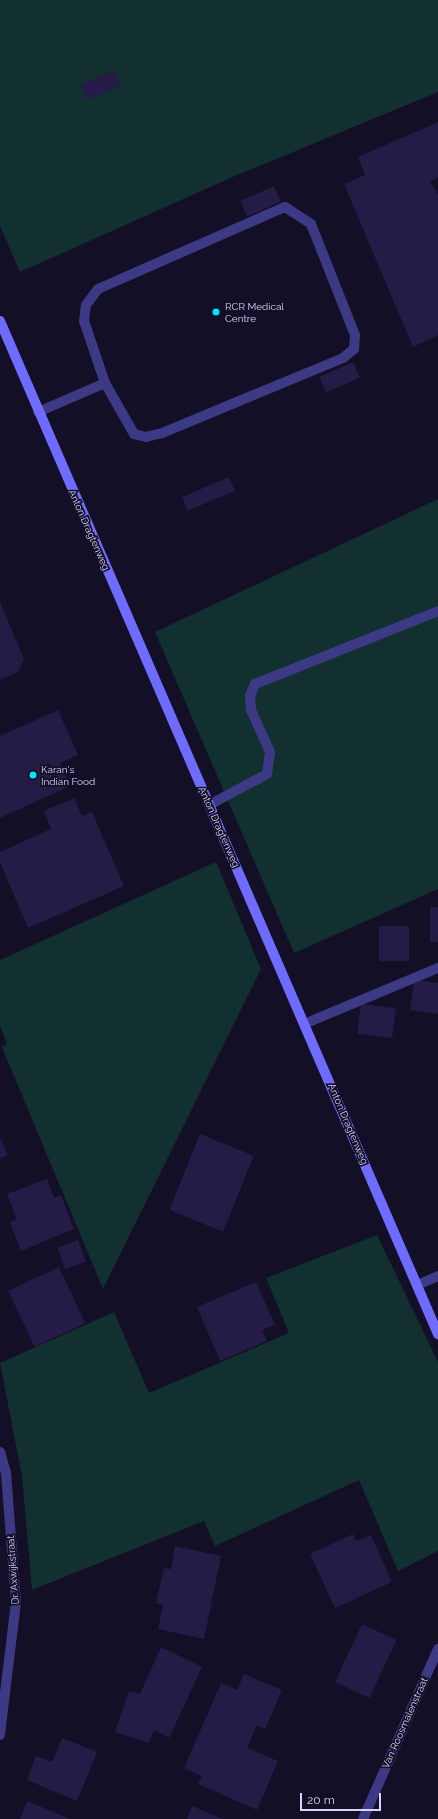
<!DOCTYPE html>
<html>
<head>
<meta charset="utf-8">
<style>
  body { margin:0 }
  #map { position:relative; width:438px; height:1819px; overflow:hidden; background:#130f26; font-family:Raleway,sans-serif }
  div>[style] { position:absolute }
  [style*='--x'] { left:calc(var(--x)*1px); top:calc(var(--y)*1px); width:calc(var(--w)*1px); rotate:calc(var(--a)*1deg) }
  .green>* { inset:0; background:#12302f }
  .building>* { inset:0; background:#241b47; transform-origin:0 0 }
  .lane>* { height:10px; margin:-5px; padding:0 5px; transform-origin:5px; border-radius:5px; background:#3d3a85 }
  .street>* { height:10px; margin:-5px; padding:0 5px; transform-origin:5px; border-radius:5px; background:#3d3a85 }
  .secondary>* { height:10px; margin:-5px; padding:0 5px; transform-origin:5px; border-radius:5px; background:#6f6bff }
  .dots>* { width:11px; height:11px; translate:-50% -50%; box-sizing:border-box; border:2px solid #130f26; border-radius:50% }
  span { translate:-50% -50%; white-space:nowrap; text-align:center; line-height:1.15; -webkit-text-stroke:3.5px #130f26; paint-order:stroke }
  .poi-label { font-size:10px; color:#d9d4ff }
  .left { translate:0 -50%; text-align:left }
  .street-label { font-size:10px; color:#d9d4ff }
  .scale { position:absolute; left:300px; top:1793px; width:81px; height:18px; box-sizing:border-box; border:2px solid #d9d4ff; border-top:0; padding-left:5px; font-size:12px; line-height:14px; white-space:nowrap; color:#d9d4ff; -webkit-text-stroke:3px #130f26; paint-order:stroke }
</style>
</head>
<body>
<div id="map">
  <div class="green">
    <div style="clip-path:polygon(0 0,438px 0,438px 92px,235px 176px,20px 272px,0 226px)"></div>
    <div style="clip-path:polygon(438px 499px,438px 889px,294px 953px,155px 632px)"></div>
    <div style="clip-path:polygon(216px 862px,261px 969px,103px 1289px,2px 1047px,7px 1044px,0 1026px,0 960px)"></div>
    <div style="clip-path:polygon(377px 1235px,438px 1362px,438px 1551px,398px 1571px,359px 1480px,215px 1546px,204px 1521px,32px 1590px,22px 1476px,0 1363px,114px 1312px,149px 1393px,289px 1333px,266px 1278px)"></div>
  </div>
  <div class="building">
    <div style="left:114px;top:70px;width:17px;height:37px;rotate:66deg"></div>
    <div style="clip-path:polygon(438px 122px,438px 177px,430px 181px,438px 195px,438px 335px,413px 347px,344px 184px,365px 175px,358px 157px)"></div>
    <div style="left:274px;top:186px;width:17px;height:37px;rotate:66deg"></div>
    <div style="left:353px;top:362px;width:17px;height:37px;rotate:66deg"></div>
    <div style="left:229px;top:477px;width:15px;height:51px;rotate:67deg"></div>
    <div style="clip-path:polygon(0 602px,24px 659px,18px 672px,0 680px)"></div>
    <div style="clip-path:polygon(58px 710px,78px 755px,60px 763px,70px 786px,0 818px,0 736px)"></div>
    <div style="clip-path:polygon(74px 798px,82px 816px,92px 812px,124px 886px,28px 928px,0 862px,0 852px,51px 829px,44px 811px)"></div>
    <div style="left:430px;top:907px;width:8px;height:35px"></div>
    <div style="left:379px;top:926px;width:30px;height:35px"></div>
    <div style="clip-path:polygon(414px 980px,438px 983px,438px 1014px,410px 1010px)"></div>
    <div style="left:361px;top:1004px;width:35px;height:30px;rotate:7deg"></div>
    <div style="left:200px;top:1134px;width:58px;height:82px;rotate:22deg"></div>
    <div style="clip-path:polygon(0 1138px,8px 1155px,0 1158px)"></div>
    <div style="clip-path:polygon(47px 1179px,54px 1198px,61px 1195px,74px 1229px,21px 1251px,10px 1222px,17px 1220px,7px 1194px)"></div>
    <div style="left:78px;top:1240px;width:23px;height:22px;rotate:70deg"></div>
    <div style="left:59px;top:1267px;width:62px;height:56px;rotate:65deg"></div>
    <div style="clip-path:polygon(256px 1282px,275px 1325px,262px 1330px,267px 1341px,220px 1361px,197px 1307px)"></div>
    <div style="clip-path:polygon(353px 1534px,356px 1541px,371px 1535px,392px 1582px,335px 1608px,310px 1554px)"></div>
    <div style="clip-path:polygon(175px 1546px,221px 1556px,204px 1639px,158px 1629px,163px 1605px,156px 1603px,164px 1568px,171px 1569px)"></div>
    <div style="left:362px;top:1624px;width:38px;height:64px;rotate:25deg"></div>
    <div style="clip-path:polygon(161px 1647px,202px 1667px,169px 1738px,154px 1730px,149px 1743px,115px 1732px,129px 1691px,140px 1694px)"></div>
    <div style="clip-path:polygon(244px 1674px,282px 1690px,265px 1729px,257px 1725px,247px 1748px,278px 1761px,257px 1810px,198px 1784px,202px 1776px,184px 1768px,221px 1683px,237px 1690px)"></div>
    <div style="clip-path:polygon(62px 1738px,97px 1752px,77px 1801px,27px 1780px,36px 1756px,52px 1762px)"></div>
    <div style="clip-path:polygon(27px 1801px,68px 1818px,68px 1819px,20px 1819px)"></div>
    <div style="clip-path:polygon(192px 1806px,223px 1819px,187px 1819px)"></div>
  </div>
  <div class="lane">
    <div style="--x:285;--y:207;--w:31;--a:33"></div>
    <div style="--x:311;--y:224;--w:119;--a:68.4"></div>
    <div style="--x:355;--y:335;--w:14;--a:94"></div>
    <div style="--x:354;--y:349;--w:14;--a:141"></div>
    <div style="--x:343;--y:358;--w:196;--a:157.5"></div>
    <div style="--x:162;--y:433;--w:16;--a:166"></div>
    <div style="--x:146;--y:437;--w:12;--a:-166"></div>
    <div style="--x:134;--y:434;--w:59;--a:-119.6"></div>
    <div style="--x:105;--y:383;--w:65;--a:-108.7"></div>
    <div style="--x:84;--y:321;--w:16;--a:-83"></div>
    <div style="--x:86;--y:305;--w:20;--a:-53"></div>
    <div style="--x:98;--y:289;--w:204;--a:-23.7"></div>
    <div style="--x:38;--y:412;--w:73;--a:-23.4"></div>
    <div style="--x:209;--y:805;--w:66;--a:-28.1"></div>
    <div style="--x:267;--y:774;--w:22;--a:-82"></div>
    <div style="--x:270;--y:752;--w:46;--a:-114.3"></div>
    <div style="--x:251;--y:710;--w:14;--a:-94"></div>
    <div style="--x:250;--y:696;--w:13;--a:-67"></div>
    <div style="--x:255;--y:684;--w:197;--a:-21.7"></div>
    <div style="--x:304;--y:1024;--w:145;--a:-22.7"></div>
    <div style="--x:417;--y:1285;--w:23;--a:-23"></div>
  </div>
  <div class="street">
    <div style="--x:0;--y:1452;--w:22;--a:74"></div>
    <div style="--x:6;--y:1473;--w:129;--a:85.6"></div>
    <div style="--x:16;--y:1602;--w:134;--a:96.9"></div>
    <div style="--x:363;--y:1819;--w:186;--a:-66.2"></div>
  </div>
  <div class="secondary">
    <div style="--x:0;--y:321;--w:1104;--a:66.62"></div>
  </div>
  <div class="dots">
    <div style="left:216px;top:312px;background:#00e5ff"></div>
    <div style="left:33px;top:775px;background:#00e5ff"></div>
  </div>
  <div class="poi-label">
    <span class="left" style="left:225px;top:312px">RCR Medical<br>Centre</span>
    <span class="left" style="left:41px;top:775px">Karan's<br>Indian Food</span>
  </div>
  <div class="street-label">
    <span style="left:89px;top:530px;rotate:66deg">Anton Dragtenweg</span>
    <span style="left:219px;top:827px;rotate:66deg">Anton Dragtenweg</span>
    <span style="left:348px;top:1124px;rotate:67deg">Anton Dragtenweg</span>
    <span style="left:13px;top:1570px;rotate:-94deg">Dr. Axwijkstraat</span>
    <span style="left:405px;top:1723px;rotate:-66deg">Van Roosmalenstraat</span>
  </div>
  <div class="scale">20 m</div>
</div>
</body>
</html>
